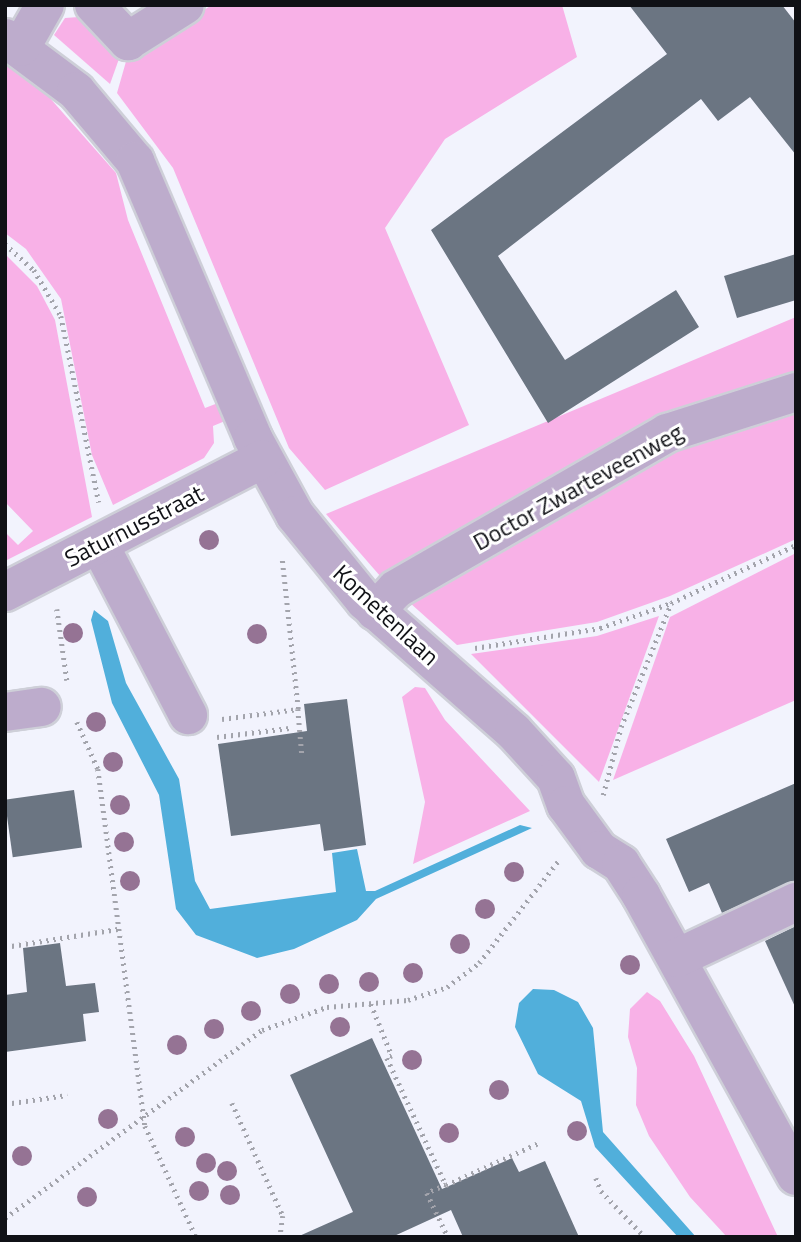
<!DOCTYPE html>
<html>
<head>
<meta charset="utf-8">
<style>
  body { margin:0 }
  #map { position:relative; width:801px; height:1242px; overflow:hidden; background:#f2f3fd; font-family:"Titillium Web",sans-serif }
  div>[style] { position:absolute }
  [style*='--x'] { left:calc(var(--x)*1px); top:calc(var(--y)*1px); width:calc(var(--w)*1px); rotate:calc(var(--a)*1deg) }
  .green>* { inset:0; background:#f8b1e7 }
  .water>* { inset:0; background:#51afdb }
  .building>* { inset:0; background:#6b7582; transform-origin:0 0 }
  .path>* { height:4.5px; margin-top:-2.25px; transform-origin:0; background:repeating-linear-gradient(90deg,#a3a4ac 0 2px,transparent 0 7px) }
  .roads { filter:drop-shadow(2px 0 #cecfd8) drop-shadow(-2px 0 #cecfd8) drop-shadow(0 2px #cecfd8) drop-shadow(0 -2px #cecfd8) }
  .minor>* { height:38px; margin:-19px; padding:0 19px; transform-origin:19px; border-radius:19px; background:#bdaccc }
  .trees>* { width:20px; height:20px; margin:-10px; border-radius:50%; background:#957394 }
  span { translate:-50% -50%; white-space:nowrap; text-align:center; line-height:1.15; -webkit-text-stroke:6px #fff; paint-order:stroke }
  .street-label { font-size:24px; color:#101116 }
  .frame { position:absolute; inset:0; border:7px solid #101116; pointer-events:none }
</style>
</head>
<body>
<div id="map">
  <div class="green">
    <div style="clip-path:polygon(212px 5px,562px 5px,577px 57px,445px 139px,385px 228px,469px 425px,325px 490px,289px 448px,173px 168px,117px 93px,127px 58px)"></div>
    <div style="clip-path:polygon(79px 17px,120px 56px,110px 84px,54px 35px,65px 18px)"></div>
    <div style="clip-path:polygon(5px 64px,34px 80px,116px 173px,128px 220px,205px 408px,218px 403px,225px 421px,213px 426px,214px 443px,204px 458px,113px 505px,92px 455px,61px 299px,26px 249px,5px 233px)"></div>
    <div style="clip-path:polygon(5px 254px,37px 286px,55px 320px,92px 517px,5px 561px,5px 532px,18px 545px,33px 531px,5px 502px)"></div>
    <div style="clip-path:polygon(796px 317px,796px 539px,670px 596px,597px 622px,457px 645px,381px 577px,326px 514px)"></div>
    <div style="clip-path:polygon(796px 553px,796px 700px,613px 780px,670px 617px)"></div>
    <div style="clip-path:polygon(659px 616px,599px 782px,471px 654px,597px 636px)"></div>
    <div style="clip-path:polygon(415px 687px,425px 688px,445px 720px,530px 811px,413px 864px,425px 802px,402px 697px)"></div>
    <div style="clip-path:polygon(647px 992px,660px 1001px,694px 1056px,778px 1237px,727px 1237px,690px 1197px,649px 1136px,636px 1105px,637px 1068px,628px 1037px,630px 1009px)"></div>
  </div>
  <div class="water">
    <div style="clip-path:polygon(94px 610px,108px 621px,126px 683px,179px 779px,195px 881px,210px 909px,336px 892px,332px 853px,357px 849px,366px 891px,375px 891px,520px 825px,532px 828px,376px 899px,357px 920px,294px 949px,257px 958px,196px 935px,176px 909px,159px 795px,112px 703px,91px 620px)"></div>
    <div style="clip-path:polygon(533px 989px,554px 990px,578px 1002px,593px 1028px,603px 1132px,696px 1237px,678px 1237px,595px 1147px,581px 1101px,538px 1074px,515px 1027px,519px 1003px)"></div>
  </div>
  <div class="building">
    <div style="clip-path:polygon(629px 5px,782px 5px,796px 23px,796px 155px,750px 97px,718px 121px,701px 99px,498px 256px,565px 360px,676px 290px,699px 327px,548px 423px,431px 230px,667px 54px)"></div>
    <div style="clip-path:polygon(796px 254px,796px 300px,737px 318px,724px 276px)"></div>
    <div style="clip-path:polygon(347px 699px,366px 845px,324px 851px,320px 824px,231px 836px,218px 744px,307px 731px,304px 704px)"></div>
    <div style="clip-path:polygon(796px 783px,796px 880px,722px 913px,709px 883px,689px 892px,666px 839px)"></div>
    <div style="left:74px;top:790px;width:58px;height:70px;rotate:82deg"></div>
    <div style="clip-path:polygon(796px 926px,796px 1009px,765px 941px)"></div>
    <div style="clip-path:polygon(60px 943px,66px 986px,95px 983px,99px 1012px,83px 1014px,86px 1041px,5px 1052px,5px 995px,27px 992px,23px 948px)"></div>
    <div style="clip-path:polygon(372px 1038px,442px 1189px,512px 1158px,519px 1172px,545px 1161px,579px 1237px,463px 1237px,451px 1210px,392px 1237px,297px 1237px,353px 1212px,290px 1075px)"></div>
  </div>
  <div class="path">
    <div style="--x:5;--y:244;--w:39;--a:42"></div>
    <div style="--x:34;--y:270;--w:53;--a:59.6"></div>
    <div style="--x:61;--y:316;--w:190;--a:78.5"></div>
    <div style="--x:57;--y:609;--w:72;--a:82"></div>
    <div style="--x:475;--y:648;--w:127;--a:-9.1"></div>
    <div style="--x:600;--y:628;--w:75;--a:-19.4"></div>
    <div style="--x:298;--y:709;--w:46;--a:85"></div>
    <div style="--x:222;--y:719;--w:77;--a:-7.5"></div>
    <div style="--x:298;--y:709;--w:150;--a:-96.1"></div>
    <div style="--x:77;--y:722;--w:51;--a:65.9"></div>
    <div style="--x:98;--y:769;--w:360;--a:82.5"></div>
    <div style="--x:145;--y:1126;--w:122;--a:65.3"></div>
    <div style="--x:217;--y:737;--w:73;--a:-7.1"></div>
    <div style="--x:603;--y:795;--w:70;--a:-75.2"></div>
    <div style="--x:621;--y:727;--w:134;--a:-68"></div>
    <div style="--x:671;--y:603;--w:138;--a:-24.9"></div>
    <div style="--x:5;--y:947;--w:114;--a:-9.1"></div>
    <div style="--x:371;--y:1004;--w:56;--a:68"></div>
    <div style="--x:392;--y:1056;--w:5;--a:158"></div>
    <div style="--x:387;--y:1058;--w:140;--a:65.1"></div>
    <div style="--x:446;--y:1185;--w:21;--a:157"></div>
    <div style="--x:427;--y:1193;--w:49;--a:64.5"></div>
    <div style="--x:232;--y:1103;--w:124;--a:65.7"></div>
    <div style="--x:283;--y:1216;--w:21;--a:98"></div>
    <div style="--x:5;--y:1104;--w:63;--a:-8.3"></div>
    <div style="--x:596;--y:1178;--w:14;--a:69"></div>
    <div style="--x:601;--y:1191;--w:64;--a:46.3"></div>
    <div style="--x:446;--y:1185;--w:104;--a:-24.4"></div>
    <div style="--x:5;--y:1218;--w:318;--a:-36.2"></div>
    <div style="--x:262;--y:1030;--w:69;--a:-19.5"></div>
    <div style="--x:327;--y:1007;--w:81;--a:-4.9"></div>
    <div style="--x:408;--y:1000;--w:41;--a:-18.4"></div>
    <div style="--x:447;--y:987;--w:40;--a:-37"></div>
    <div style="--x:479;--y:963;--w:130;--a:-52.2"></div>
  </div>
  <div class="roads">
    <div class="minor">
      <div style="--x:94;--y:5;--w:50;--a:46.6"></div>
      <div style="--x:128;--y:41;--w:67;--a:-32.3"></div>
      <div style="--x:5;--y:38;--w:89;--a:36.7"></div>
      <div style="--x:76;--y:91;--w:92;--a:49.9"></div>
      <div style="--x:135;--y:161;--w:301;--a:66.9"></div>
      <div style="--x:253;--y:438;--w:88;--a:61.4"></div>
      <div style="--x:295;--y:515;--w:111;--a:50.9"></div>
      <div style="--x:365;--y:601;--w:198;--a:41.3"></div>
      <div style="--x:514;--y:732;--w:62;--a:47.6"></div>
      <div style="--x:556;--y:778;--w:29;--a:70"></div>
      <div style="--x:566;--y:805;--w:56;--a:53.7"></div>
      <div style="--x:599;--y:850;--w:26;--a:32"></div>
      <div style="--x:621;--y:864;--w:37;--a:57"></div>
      <div style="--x:641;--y:895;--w:321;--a:61.1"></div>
      <div style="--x:21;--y:47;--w:48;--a:-60.3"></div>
      <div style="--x:99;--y:544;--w:193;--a:62.5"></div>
      <div style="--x:5;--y:592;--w:290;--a:-27.3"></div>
      <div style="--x:375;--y:611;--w:30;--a:-46"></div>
      <div style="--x:396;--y:589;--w:313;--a:-29.9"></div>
      <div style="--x:667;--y:433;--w:135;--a:-17.6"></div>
      <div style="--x:5;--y:712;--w:37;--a:-8"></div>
      <div style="--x:677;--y:958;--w:132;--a:-25.2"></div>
    </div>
  </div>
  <div class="trees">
    <div style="left:209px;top:540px"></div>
    <div style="left:73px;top:633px"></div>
    <div style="left:257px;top:634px"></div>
    <div style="left:96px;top:722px"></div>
    <div style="left:113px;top:762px"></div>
    <div style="left:120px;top:805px"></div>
    <div style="left:124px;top:842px"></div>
    <div style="left:514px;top:872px"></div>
    <div style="left:130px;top:881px"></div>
    <div style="left:485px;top:909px"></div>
    <div style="left:460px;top:944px"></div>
    <div style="left:630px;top:965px"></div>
    <div style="left:413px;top:973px"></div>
    <div style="left:369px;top:982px"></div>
    <div style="left:329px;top:984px"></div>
    <div style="left:290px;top:994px"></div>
    <div style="left:251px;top:1011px"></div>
    <div style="left:340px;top:1027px"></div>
    <div style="left:214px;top:1029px"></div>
    <div style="left:177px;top:1045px"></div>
    <div style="left:412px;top:1060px"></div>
    <div style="left:499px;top:1090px"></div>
    <div style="left:108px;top:1119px"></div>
    <div style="left:577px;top:1131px"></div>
    <div style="left:449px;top:1133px"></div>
    <div style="left:185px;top:1137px"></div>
    <div style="left:22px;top:1156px"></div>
    <div style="left:206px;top:1163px"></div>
    <div style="left:227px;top:1171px"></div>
    <div style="left:199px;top:1191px"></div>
    <div style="left:230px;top:1195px"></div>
    <div style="left:87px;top:1197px"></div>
  </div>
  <div class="street-label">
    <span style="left:578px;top:487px;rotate:-29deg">Doctor Zwarteveenweg</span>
    <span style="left:134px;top:526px;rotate:-27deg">Saturnusstraat</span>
    <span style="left:386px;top:615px;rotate:43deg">Kometenlaan</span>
  </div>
  <div class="frame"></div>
</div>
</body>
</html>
